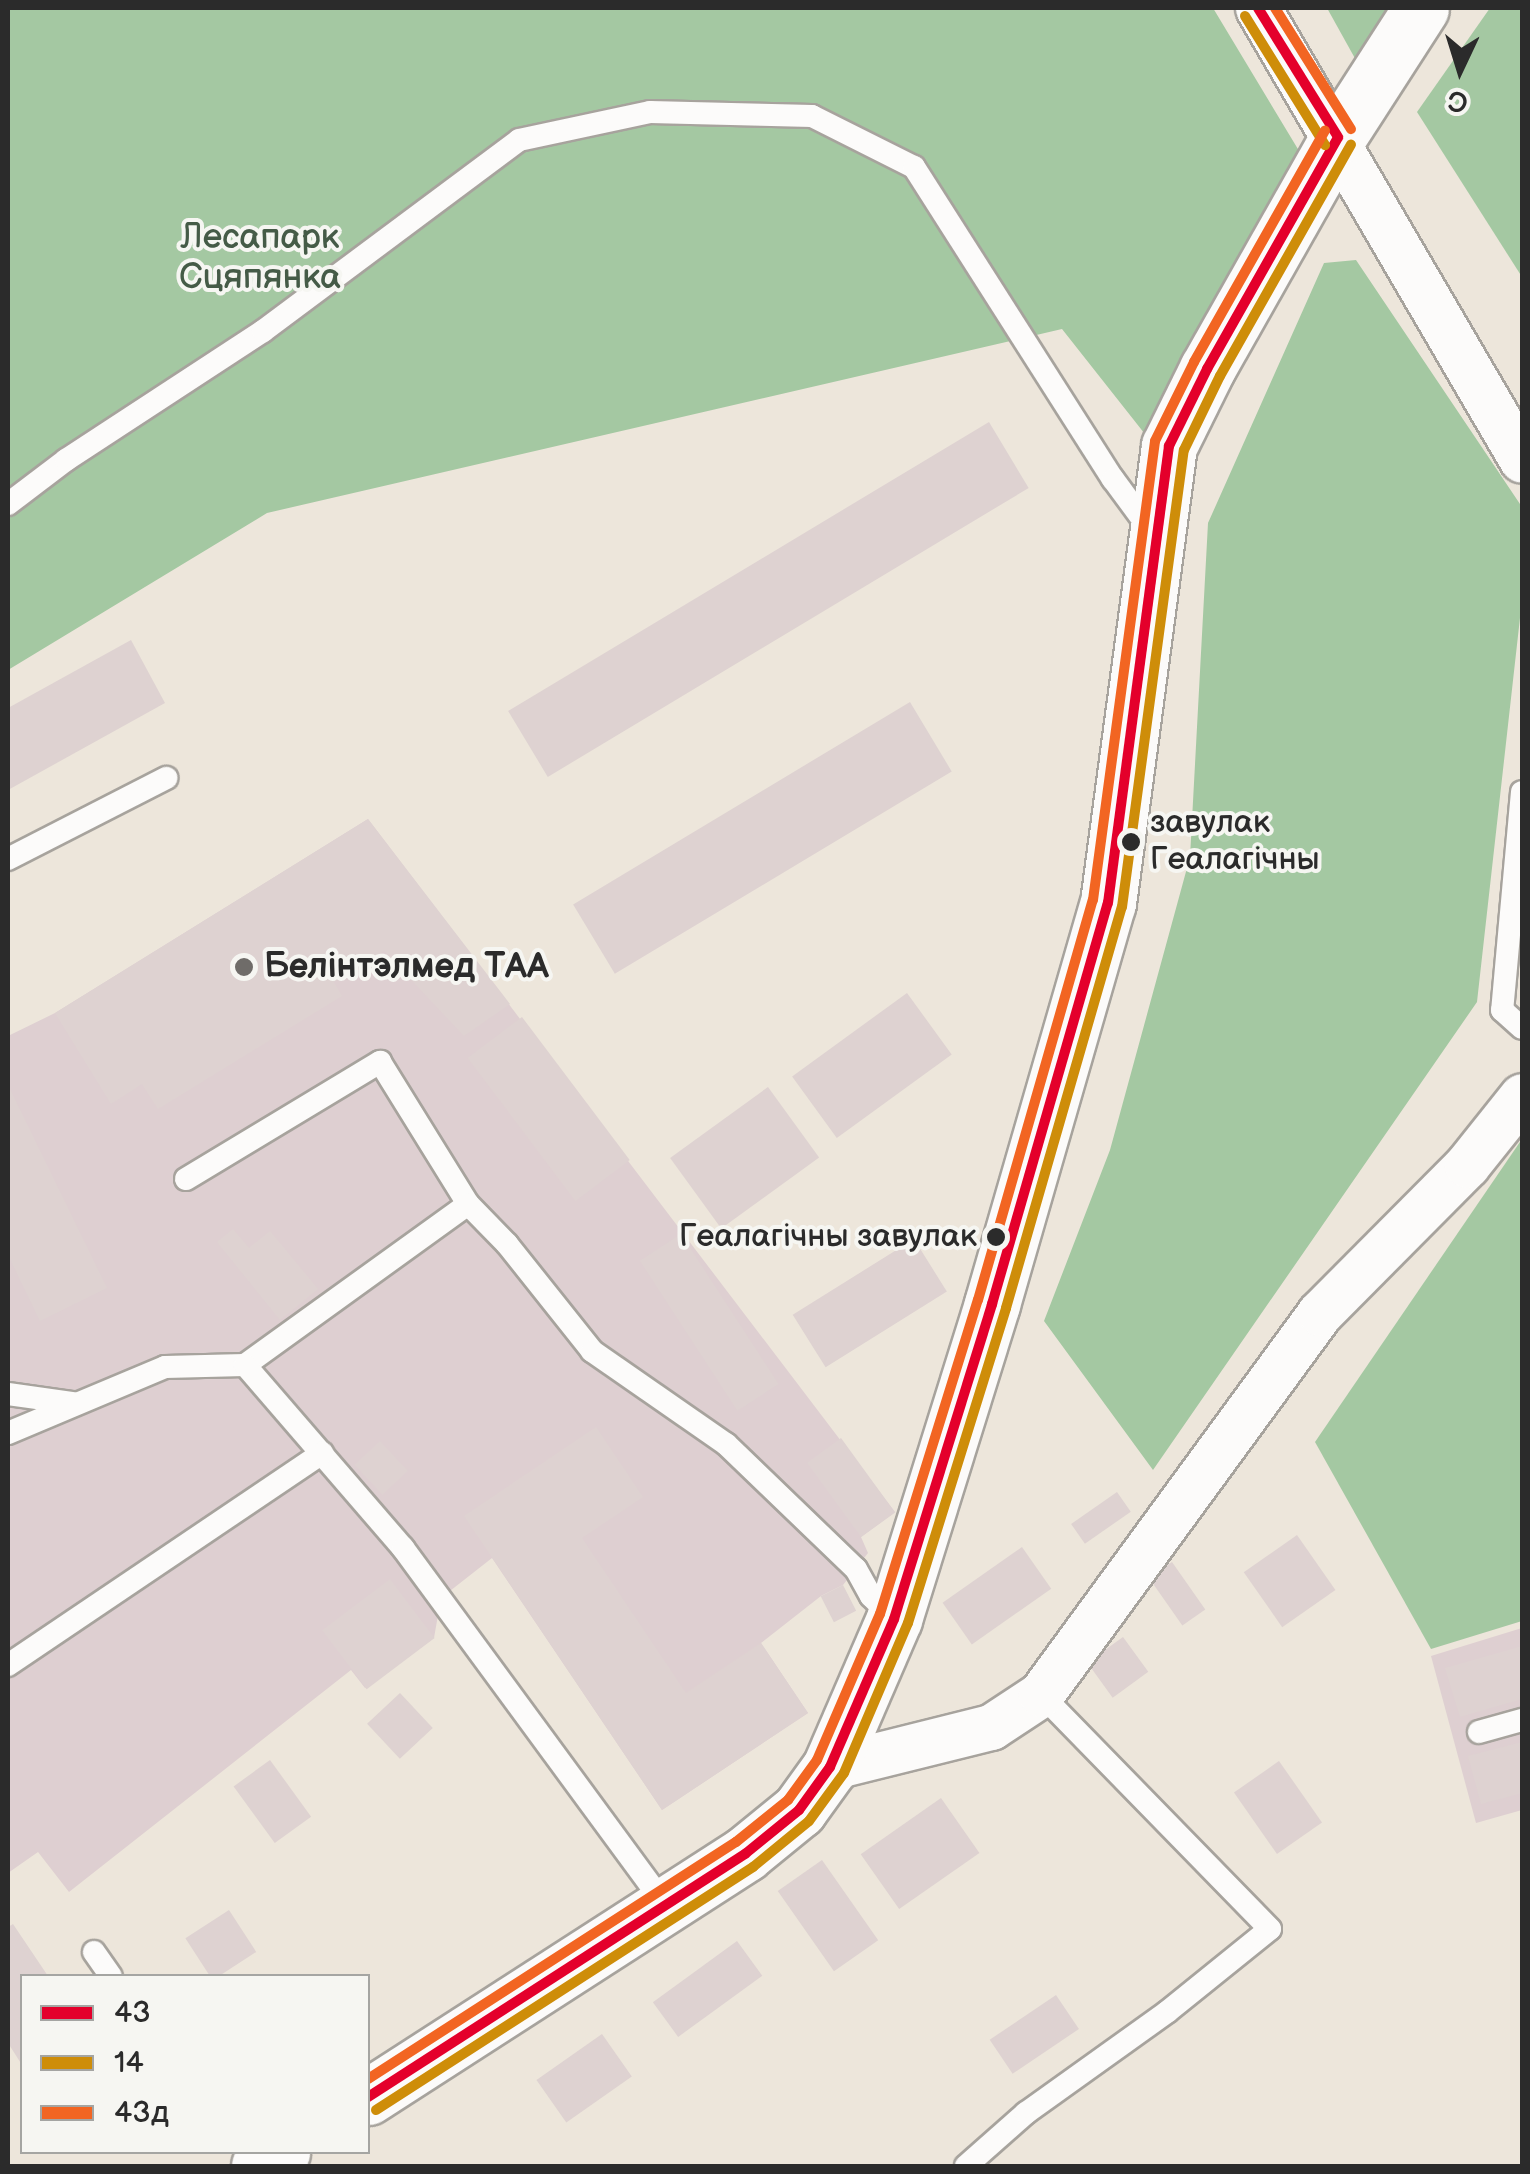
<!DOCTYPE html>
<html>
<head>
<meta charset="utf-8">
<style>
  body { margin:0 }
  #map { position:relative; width:1530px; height:2174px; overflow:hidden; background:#ede6db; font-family:"Balsamiq Sans",sans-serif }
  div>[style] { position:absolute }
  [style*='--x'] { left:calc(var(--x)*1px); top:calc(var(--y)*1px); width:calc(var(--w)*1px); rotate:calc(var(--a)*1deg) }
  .industrial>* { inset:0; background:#decfd1 }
  .forest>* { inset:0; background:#a4c8a2 }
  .building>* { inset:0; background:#ded2d1; transform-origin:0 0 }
  .roads { filter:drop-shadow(2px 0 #a7a39d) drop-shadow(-2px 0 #a7a39d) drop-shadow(0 2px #a7a39d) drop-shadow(0 -2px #a7a39d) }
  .service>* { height:22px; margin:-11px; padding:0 11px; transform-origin:11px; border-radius:11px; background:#fcfbfa }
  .minor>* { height:45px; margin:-22.5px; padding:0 22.5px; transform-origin:22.5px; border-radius:22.5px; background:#fcfbfa }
  .tertiary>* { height:55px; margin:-27.5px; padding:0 27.5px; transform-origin:27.5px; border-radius:27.5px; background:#fcfbfa }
  .bus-1>* { height:10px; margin:-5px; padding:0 5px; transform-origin:5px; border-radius:5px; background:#e4002b }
  .bus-2>* { height:10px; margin:-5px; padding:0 5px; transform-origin:5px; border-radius:5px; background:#ce8d09 }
  .bus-3>* { height:10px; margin:-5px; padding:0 5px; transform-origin:5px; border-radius:5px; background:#f26522 }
  .dots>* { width:28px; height:28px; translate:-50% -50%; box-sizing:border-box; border:5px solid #f6f6f2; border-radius:50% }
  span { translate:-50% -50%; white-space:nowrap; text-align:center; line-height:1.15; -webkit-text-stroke:8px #f6f6f2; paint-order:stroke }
  .bus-label { font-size:32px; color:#2b2b2b }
  .left { translate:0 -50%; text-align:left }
  .right { translate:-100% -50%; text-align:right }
  .park-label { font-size:35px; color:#455b47 }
  .poi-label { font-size:35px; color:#2b2b2b; font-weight:700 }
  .frame { position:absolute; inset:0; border:10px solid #2b2b2b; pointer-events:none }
  .legend { position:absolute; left:20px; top:1974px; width:350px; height:180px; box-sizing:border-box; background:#f6f6f2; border:2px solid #a5a5a2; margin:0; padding:12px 18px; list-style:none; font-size:30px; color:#2b2b2b }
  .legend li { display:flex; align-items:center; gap:20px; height:50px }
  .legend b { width:50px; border:2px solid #a5a5a2 }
  .north { position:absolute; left:1410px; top:20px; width:100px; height:100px; -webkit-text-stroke:8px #f6f6f2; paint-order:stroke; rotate:184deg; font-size:28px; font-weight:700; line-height:40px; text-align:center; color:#2b2b2b }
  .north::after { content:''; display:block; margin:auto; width:35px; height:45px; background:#2b2b2b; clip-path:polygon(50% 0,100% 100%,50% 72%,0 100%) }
</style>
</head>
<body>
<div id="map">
  <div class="industrial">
    <div style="clip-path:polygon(368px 819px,895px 1512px,861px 1537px,868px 1553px,843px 1585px,821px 1596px,761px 1643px,808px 1713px,662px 1810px,492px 1558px,441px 1598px,434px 1638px,365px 1688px,351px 1670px,69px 1892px,38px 1852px,8px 1873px,8px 1036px,55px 1013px)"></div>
    <div style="clip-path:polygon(1522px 1628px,1522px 1810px,1476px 1823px,1431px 1656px)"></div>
  </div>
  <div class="forest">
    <div style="clip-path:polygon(8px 8px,1213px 8px,1319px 184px,1182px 481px,1062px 329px,267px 513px,8px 670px)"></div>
    <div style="clip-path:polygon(1327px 8px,1404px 8px,1362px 71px)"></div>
    <div style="clip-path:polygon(1490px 8px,1522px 8px,1522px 277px,1417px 112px)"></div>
    <div style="clip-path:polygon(1356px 260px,1522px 507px,1522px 600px,1477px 1002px,1153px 1470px,1044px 1321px,1110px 1150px,1190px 857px,1208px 523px,1324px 263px)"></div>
    <div style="clip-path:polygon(1522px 1139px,1522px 1621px,1431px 1649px,1315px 1442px)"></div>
  </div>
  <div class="building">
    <div style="left:989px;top:422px;width:77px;height:561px;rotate:59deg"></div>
    <div style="clip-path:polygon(131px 640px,165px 703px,8px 790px,8px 708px)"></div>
    <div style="left:910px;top:702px;width:81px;height:393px;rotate:59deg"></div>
    <div style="clip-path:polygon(368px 819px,510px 1004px,464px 1036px,384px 951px,334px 982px,342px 996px,158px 1109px,142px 1084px,111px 1104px,55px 1013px)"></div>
    <div style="left:907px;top:993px;width:76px;height:142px;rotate:54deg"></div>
    <div style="left:522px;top:1017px;width:179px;height:68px;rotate:53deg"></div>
    <div style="clip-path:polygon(8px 1085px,107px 1288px,40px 1321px,8px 1255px)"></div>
    <div style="left:768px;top:1087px;width:87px;height:121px;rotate:54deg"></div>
    <div style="clip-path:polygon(233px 1229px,249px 1248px,270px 1231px,318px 1289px,280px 1320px,217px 1242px)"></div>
    <div style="left:681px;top:1234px;width:179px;height:49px;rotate:57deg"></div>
    <div style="left:914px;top:1239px;width:62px;height:143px;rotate:58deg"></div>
    <div style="clip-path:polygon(596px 1427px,643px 1497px,582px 1538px,686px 1693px,761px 1643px,808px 1713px,662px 1810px,464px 1516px)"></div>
    <div style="left:841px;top:1438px;width:92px;height:42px;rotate:54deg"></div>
    <div style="left:380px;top:1441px;width:41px;height:35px;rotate:47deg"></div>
    <div style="left:1117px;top:1492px;width:24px;height:56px;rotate:55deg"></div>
    <div style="left:1297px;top:1535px;width:67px;height:65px;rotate:55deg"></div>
    <div style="left:1022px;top:1547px;width:51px;height:97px;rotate:55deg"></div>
    <div style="left:1172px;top:1562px;width:58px;height:28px;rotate:55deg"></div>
    <div style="left:390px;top:1579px;width:74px;height:85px;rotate:53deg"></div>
    <div style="left:843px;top:1585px;width:29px;height:25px;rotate:63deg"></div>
    <div style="left:1123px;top:1637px;width:43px;height:44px;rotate:54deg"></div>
    <div style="clip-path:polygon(1522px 1646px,1522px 1699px,1460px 1717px,1445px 1668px)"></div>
    <div style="left:400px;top:1693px;width:48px;height:45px;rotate:47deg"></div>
    <div style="clip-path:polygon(1522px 1742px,1522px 1793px,1481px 1804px,1468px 1756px)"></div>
    <div style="left:270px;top:1760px;width:70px;height:45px;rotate:54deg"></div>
    <div style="left:1279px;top:1761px;width:75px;height:55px;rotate:55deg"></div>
    <div style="left:941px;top:1798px;width:67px;height:98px;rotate:55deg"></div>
    <div style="left:822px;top:1860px;width:98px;height:54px;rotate:55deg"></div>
    <div style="left:229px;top:1910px;width:50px;height:52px;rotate:57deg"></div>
    <div style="clip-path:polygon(13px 1924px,48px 1976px,22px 1976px,22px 2065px,8px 2043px,8px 1927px)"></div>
    <div style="left:737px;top:1941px;width:43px;height:104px;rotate:54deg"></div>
    <div style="left:1056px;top:1995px;width:41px;height:80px;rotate:56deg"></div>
    <div style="left:602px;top:2034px;width:52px;height:80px;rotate:55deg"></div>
  </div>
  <div class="roads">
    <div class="service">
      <div style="--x:8;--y:504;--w:73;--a:-37.2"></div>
      <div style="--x:66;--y:460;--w:235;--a:-33.2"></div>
      <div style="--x:263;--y:331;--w:319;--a:-36.7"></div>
      <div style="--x:519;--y:140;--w:134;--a:-12.1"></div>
      <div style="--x:650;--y:112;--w:162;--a:1.4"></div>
      <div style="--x:812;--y:116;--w:114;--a:26.6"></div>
      <div style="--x:914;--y:167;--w:370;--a:57.5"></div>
      <div style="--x:1113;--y:479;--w:66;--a:53.7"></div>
      <div style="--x:1522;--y:792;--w:219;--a:95.2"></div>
      <div style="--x:1502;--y:1010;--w:27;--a:42"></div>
      <div style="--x:8;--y:859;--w:178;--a:-27.1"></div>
      <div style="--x:186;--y:1179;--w:227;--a:-31.1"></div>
      <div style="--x:380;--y:1062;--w:167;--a:58.2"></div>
      <div style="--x:468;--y:1204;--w:56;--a:45.7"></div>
      <div style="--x:507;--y:1244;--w:137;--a:51.5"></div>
      <div style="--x:592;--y:1351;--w:163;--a:34.8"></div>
      <div style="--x:726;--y:1444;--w:180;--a:43.9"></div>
      <div style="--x:856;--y:1569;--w:31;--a:61"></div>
      <div style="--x:871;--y:1596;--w:31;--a:45"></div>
      <div style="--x:245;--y:1365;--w:275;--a:-35.8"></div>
      <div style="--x:8;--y:1394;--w:66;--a:7.9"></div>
      <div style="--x:8;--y:1433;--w:170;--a:-22.8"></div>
      <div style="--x:165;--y:1367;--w:80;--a:-1.4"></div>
      <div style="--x:245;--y:1365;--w:242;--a:49.2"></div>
      <div style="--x:403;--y:1548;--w:443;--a:53.7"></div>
      <div style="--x:8;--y:1665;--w:379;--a:-34"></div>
      <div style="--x:1479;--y:1732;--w:45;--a:-15.6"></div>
      <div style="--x:94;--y:1952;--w:29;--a:55"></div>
      <div style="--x:966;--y:2166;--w:80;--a:-41.5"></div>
      <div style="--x:1026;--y:2113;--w:173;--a:-35.6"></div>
      <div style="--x:1167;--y:2012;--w:132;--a:-38.9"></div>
      <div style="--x:1270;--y:1929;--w:328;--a:-134.3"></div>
    </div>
    <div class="minor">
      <div style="--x:1258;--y:8;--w:523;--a:59.71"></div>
      <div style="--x:830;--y:1767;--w:166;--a:-14"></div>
      <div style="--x:991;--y:1727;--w:60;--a:-33.4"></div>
      <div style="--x:1041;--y:1694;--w:472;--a:-53.8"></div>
      <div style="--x:1320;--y:1313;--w:209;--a:-45.2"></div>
      <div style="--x:1467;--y:1165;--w:88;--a:-51.4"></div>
    </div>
    <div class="tertiary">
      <div style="--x:368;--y:2097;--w:449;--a:-32.8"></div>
      <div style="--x:745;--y:1854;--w:70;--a:-39.2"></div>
      <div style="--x:799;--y:1810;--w:53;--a:-54.2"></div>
      <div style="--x:830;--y:1767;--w:161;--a:-66.6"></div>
      <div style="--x:894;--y:1619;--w:330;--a:-72.7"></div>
      <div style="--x:992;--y:1304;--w:417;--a:-73.9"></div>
      <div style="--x:1108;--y:903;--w:461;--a:-82.4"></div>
      <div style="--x:1169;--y:446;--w:86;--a:-63.7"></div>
      <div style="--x:1207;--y:369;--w:266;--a:-60.5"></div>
      <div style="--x:1338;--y:137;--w:153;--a:-57.2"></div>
      <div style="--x:259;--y:2166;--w:27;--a:-31"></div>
    </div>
  </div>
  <div class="bus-1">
    <div style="--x:1258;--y:8;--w:152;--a:58.2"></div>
    <div style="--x:368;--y:2097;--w:449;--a:-32.8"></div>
    <div style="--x:745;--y:1854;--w:70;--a:-39.2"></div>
    <div style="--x:799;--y:1810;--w:53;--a:-54.2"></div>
    <div style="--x:830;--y:1767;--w:161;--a:-66.6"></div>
    <div style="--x:894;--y:1619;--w:330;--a:-72.7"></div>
    <div style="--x:992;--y:1304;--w:417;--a:-73.9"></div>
    <div style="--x:1108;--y:903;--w:461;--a:-82.4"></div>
    <div style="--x:1169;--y:446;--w:86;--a:-63.7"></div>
    <div style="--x:1207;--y:369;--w:266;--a:-60.5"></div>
  </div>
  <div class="bus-2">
    <div style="--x:1245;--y:16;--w:152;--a:58.2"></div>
    <div style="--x:376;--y:2110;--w:449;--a:-32.8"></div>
    <div style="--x:753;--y:1867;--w:72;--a:-39.4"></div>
    <div style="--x:809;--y:1821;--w:59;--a:-53.9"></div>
    <div style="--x:844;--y:1773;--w:163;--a:-66.9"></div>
    <div style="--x:908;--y:1623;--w:330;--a:-72.7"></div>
    <div style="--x:1006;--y:1308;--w:417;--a:-73.9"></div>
    <div style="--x:1122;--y:907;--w:461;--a:-82.3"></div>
    <div style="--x:1184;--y:450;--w:82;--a:-64.1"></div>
    <div style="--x:1220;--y:376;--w:266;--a:-60.5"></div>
  </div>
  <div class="bus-3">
    <div style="--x:1275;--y:8;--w:143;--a:57.9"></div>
    <div style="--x:368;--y:2079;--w:438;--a:-32.8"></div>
    <div style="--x:736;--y:1842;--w:67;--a:-38.9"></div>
    <div style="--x:788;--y:1800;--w:49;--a:-54.1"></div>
    <div style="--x:817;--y:1760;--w:159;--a:-66.7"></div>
    <div style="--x:880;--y:1614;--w:329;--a:-72.7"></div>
    <div style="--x:978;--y:1300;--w:416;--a:-74"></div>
    <div style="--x:1093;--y:900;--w:463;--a:-82.3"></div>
    <div style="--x:1155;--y:441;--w:88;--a:-63.7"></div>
    <div style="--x:1194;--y:362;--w:266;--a:-60.5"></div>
  </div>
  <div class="dots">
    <div style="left:1131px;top:842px;background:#2b2b2b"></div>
    <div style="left:244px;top:967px;background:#6f6c69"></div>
    <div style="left:996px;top:1237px;background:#2b2b2b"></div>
  </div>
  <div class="bus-label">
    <span class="left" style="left:1150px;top:842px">завулак<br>Геалагічны</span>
    <span class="right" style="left:977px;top:1237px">Геалагічны завулак</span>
  </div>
  <div class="park-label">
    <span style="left:260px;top:258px">Лесапарк<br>Сцяпянка</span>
  </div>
  <div class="poi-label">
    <span class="left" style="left:264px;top:967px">Белінтэлмед ТАА</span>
  </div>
  <div class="frame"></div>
  <ul class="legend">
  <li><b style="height:12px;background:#e4002b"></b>43</li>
  <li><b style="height:12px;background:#ce8d09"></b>14</li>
  <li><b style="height:12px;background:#f26522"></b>43д</li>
  </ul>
  <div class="north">С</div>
</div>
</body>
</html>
